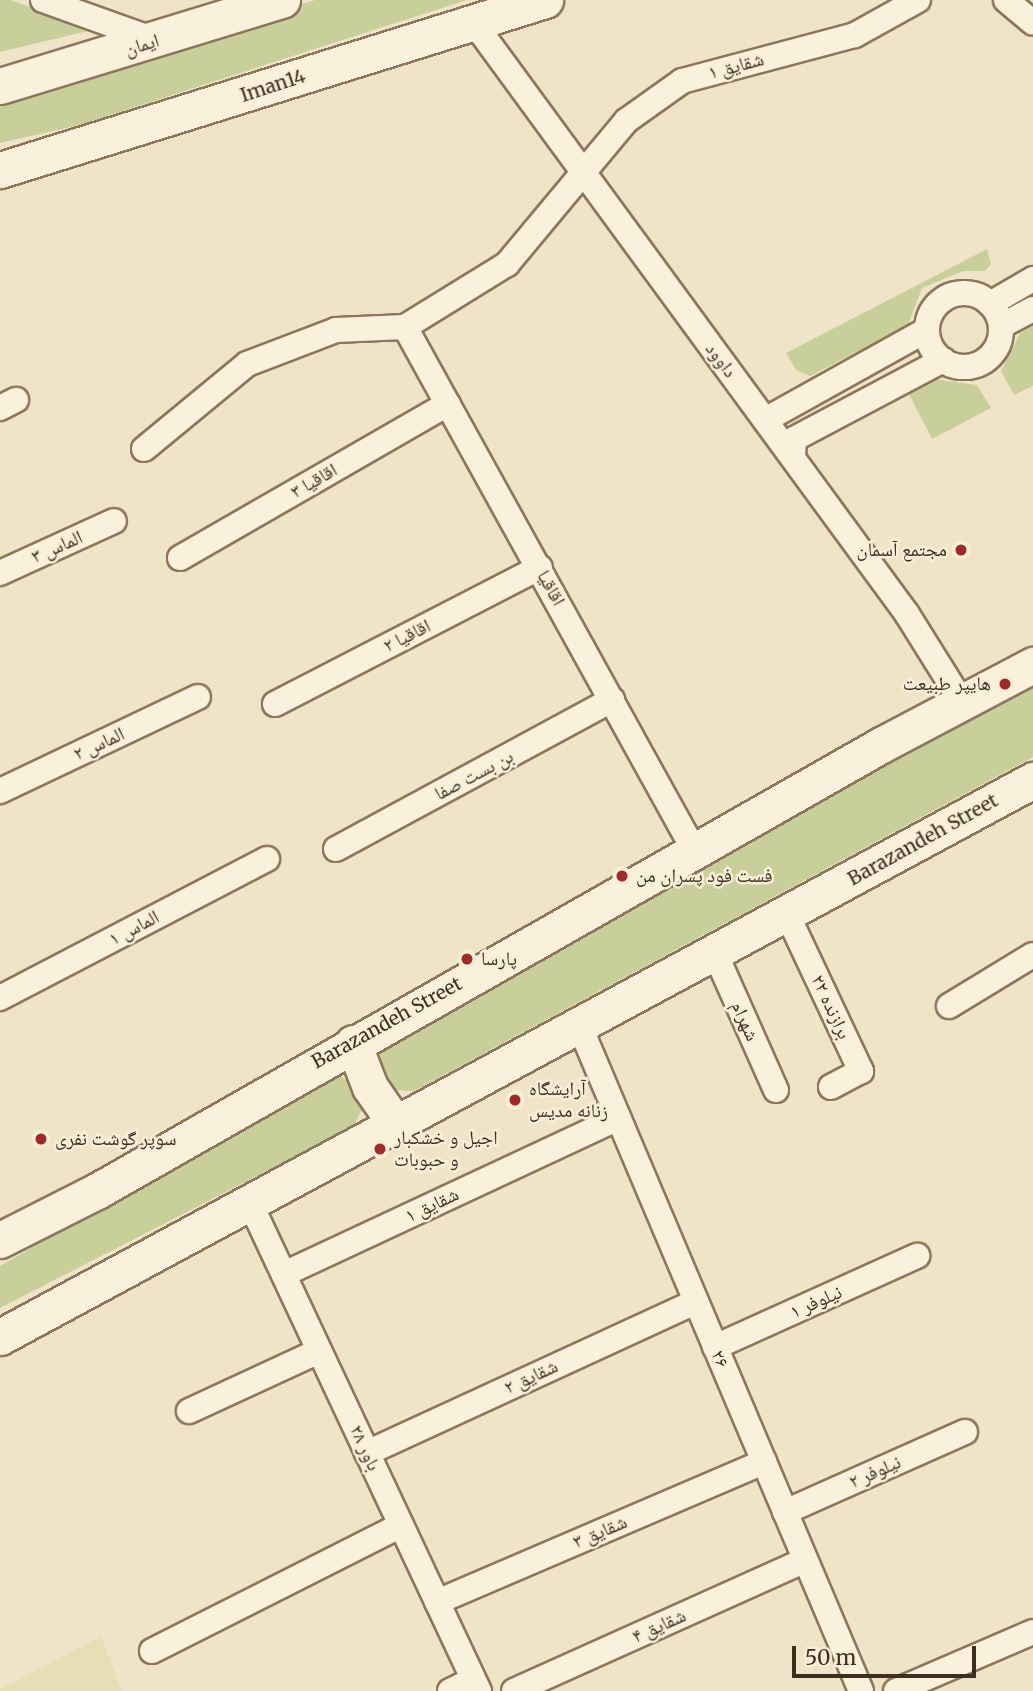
<!DOCTYPE html>
<html>
<head>
<meta charset="utf-8">
<style>
  body { margin:0 }
  #map { position:relative; width:1033px; height:1691px; overflow:hidden; background:#f0e4c8; font-family:Merriweather,"Noto Naskh Arabic",serif }
  div>[style] { position:absolute }
  [style*='--x'] { left:calc(var(--x)*1px); top:calc(var(--y)*1px); width:calc(var(--w)*1px); rotate:calc(var(--a)*1deg) }
  .farmland>* { inset:0; background:#e6deb5 }
  .green>* { inset:0; background:#c9cf9b }
  .roads { filter:drop-shadow(2px 0 #8d765c) drop-shadow(-2px 0 #8d765c) drop-shadow(0 2px #8d765c) drop-shadow(0 -2px #8d765c) }
  .minor>* { height:24px; margin:-12px; padding:0 12px; transform-origin:12px; border-radius:12px; background:#faf1dc }
  .minor>.ring { margin:-12px; padding:0; box-sizing:content-box; background:none; border:24px solid #faf1dc; border-radius:50% }
  .secondary>* { height:35px; margin:-17.5px; padding:0 17.5px; transform-origin:17.5px; border-radius:17.5px; background:#faf1dc }
  .dots>* { width:19px; height:19px; translate:-50% -50%; box-sizing:border-box; border:4px solid #f7eed8; border-radius:50% }
  span { translate:-50% -50%; white-space:nowrap; text-align:center; line-height:1.15; -webkit-text-stroke:5px #f7eed8; paint-order:stroke }
  .street-label { font-size:19px; color:#3d2e20 }
  .poi-label { font-size:19px; color:#3d2e20 }
  .right { translate:-100% -50%; text-align:right }
  .left { translate:0 -50%; text-align:left }
  .scale { position:absolute; left:792px; top:1646px; width:184px; height:32px; box-sizing:border-box; border:4px solid #3d2e20; border-top:0; padding-left:9px; font-size:21px; line-height:24px; white-space:nowrap; color:#3d2e20; -webkit-text-stroke:5px #f7eed8; paint-order:stroke }
</style>
</head>
<body>
<div id="map">
  <div class="farmland">
    <div style="clip-path:polygon(101px 1637px,122px 1691px,0 1691px,0 1689px)"></div>
  </div>
  <div class="green">
    <div style="clip-path:polygon(0 0,11px 0,92px 30px,0 52px)"></div>
    <div style="clip-path:polygon(315px 0,467px 0,79px 125px,0 143px,0 95px)"></div>
    <div style="clip-path:polygon(987px 249px,991px 264px,985px 271px,963px 271px,922px 288px,908px 325px,810px 376px,796px 370px,786px 353px)"></div>
    <div style="clip-path:polygon(1033px 326px,1033px 386px,1014px 395px,1001px 371px,1020px 333px)"></div>
    <div style="clip-path:polygon(933px 379px,977px 385px,991px 408px,932px 439px,908px 392px)"></div>
    <div style="clip-path:polygon(1033px 684px,1033px 757px,414px 1091px,394px 1090px,381px 1069px,379px 1045px)"></div>
    <div style="clip-path:polygon(334px 1072px,357px 1087px,364px 1104px,354px 1126px,0 1308px,0 1266px)"></div>
  </div>
  <div class="roads">
    <div class="minor">
      <div style="--x:43;--y:0;--w:119;--a:19.7"></div>
      <div style="--x:1006;--y:0;--w:35;--a:40"></div>
      <div style="--x:474;--y:23;--w:733;--a:53.77"></div>
      <div style="--x:907;--y:614;--w:104;--a:58"></div>
      <div class="ring" style="left:927px;top:293px;width:50px;height:50px"></div>
      <div style="--x:990;--y:304;--w:50;--a:-30.2"></div>
      <div style="--x:1001;--y:326;--w:36;--a:-28"></div>
      <div style="--x:405;--y:327;--w:598;--a:61.08"></div>
      <div style="--x:0;--y:408;--w:18;--a:-27"></div>
      <div style="--x:765;--y:420;--w:185;--a:-29.1"></div>
      <div style="--x:144;--y:449;--w:134;--a:-39.5"></div>
      <div style="--x:247;--y:364;--w:95;--a:-20.9"></div>
      <div style="--x:336;--y:330;--w:69;--a:-2.5"></div>
      <div style="--x:405;--y:327;--w:120;--a:-31.7"></div>
      <div style="--x:507;--y:264;--w:186;--a:-50.2"></div>
      <div style="--x:626;--y:121;--w:69;--a:-35.5"></div>
      <div style="--x:682;--y:81;--w:179;--a:-14.9"></div>
      <div style="--x:855;--y:35;--w:72;--a:-29.1"></div>
      <div style="--x:793;--y:457;--w:18;--a:-87"></div>
      <div style="--x:794;--y:439;--w:169;--a:-27.9"></div>
      <div style="--x:180;--y:558;--w:309;--a:-29.9"></div>
      <div style="--x:0;--y:573;--w:125;--a:-24.5"></div>
      <div style="--x:275;--y:704;--w:298;--a:-27.3"></div>
      <div style="--x:0;--y:791;--w:219;--a:-25.4"></div>
      <div style="--x:336;--y:849;--w:314;--a:-28.4"></div>
      <div style="--x:787;--y:914;--w:174;--a:64.8"></div>
      <div style="--x:861;--y:1071;--w:34;--a:152"></div>
      <div style="--x:715;--y:953;--w:150;--a:66"></div>
      <div style="--x:0;--y:998;--w:301;--a:-27.5"></div>
      <div style="--x:949;--y:1006;--w:98;--a:-31.3"></div>
      <div style="--x:580;--y:1027;--w:721;--a:67.06"></div>
      <div style="--x:251;--y:1205;--w:537;--a:64.87"></div>
      <div style="--x:284;--y:1274;--w:369;--a:-25"></div>
      <div style="--x:715;--y:1347;--w:222;--a:-24.3"></div>
      <div style="--x:189;--y:1411;--w:143;--a:-24.8"></div>
      <div style="--x:367;--y:1453;--w:362;--a:-24.7"></div>
      <div style="--x:785;--y:1512;--w:197;--a:-24"></div>
      <div style="--x:437;--y:1602;--w:356;--a:-23.2"></div>
      <div style="--x:152;--y:1651;--w:279;--a:-26.8"></div>
      <div style="--x:450;--y:1691;--w:25;--a:-26"></div>
      <div style="--x:514;--y:1691;--w:319;--a:-24.2"></div>
      <div style="--x:896;--y:1691;--w:149;--a:-23.3"></div>
    </div>
    <div class="secondary">
      <div style="--x:0;--y:86;--w:295;--a:-17"></div>
      <div style="--x:0;--y:170;--w:571;--a:-17.32"></div>
      <div style="--x:353;--y:1043;--w:47;--a:68.9"></div>
      <div style="--x:370;--y:1087;--w:47;--a:55.3"></div>
      <div style="--x:0;--y:1240;--w:109;--a:-26.8"></div>
      <div style="--x:97;--y:1191;--w:902;--a:-29.63"></div>
      <div style="--x:881;--y:745;--w:172;--a:-27.8"></div>
      <div style="--x:0;--y:1337;--w:1174;--a:-28.33"></div>
    </div>
  </div>
  <div class="dots">
    <div style="left:961px;top:550px;background:#9e2a2b"></div>
    <div style="left:1005px;top:684px;background:#9e2a2b"></div>
    <div style="left:622px;top:876px;background:#9e2a2b"></div>
    <div style="left:467px;top:959px;background:#9e2a2b"></div>
    <div style="left:515px;top:1100px;background:#9e2a2b"></div>
    <div style="left:41px;top:1139px;background:#9e2a2b"></div>
    <div style="left:380px;top:1149px;background:#9e2a2b"></div>
  </div>
  <div class="street-label">
    <span style="left:142px;top:45px;rotate:-17deg">ایمان</span>
    <span style="left:736px;top:66px;rotate:-15deg">شقایق ۱</span>
    <span style="left:273px;top:86px;rotate:-18deg">Iman14</span>
    <span style="left:721px;top:360px;rotate:53deg">داوود</span>
    <span style="left:314px;top:481px;rotate:-30deg">اقاقیا ۳</span>
    <span style="left:57px;top:547px;rotate:-24deg">الماس ۳</span>
    <span style="left:551px;top:588px;rotate:61deg">اقاقیا</span>
    <span style="left:407px;top:636px;rotate:-27deg">اقاقیا ۲</span>
    <span style="left:99px;top:744px;rotate:-25deg">الماس ۲</span>
    <span style="left:474px;top:775px;rotate:-28deg">بن بست صفا</span>
    <span style="left:923px;top:840px;rotate:-29deg">Barazandeh Street</span>
    <span style="left:134px;top:928px;rotate:-28deg">الماس ۱</span>
    <span style="left:831px;top:1007px;rotate:65deg">برازنده ۲۲</span>
    <span style="left:745px;top:1021px;rotate:66deg">شهرام</span>
    <span style="left:387px;top:1023px;rotate:-29deg">Barazandeh Street</span>
    <span style="left:432px;top:1205px;rotate:-25deg">شقایق ۱</span>
    <span style="left:816px;top:1302px;rotate:-24deg">نیلوفر ۱</span>
    <span style="left:720px;top:1359px;rotate:67deg">۲۶</span>
    <span style="left:531px;top:1377px;rotate:-25deg">شقایق ۲</span>
    <span style="left:365px;top:1448px;rotate:65deg">باور ۲۸</span>
    <span style="left:875px;top:1472px;rotate:-24deg">نیلوفر ۲</span>
    <span style="left:600px;top:1532px;rotate:-23deg">شقایق ۳</span>
    <span style="left:659px;top:1626px;rotate:-24deg">شقایق ۴</span>
  </div>
  <div class="poi-label">
    <span class="right" style="left:947px;top:550px">مجتمع آسمان</span>
    <span class="right" style="left:991px;top:684px">هایپر طبیعت</span>
    <span class="left" style="left:636px;top:876px">فست فود پسران من</span>
    <span class="left" style="left:481px;top:959px">پارسا</span>
    <span class="left" style="left:529px;top:1100px">آرایشگاه<br>زنانه مدیس</span>
    <span class="left" style="left:394px;top:1149px">اجیل و خشکبار<br>و حبوبات</span>
    <span class="left" style="left:55px;top:1139px">سوپر گوشت نفری</span>
  </div>
  <div class="scale">50 m</div>
</div>
</body>
</html>
